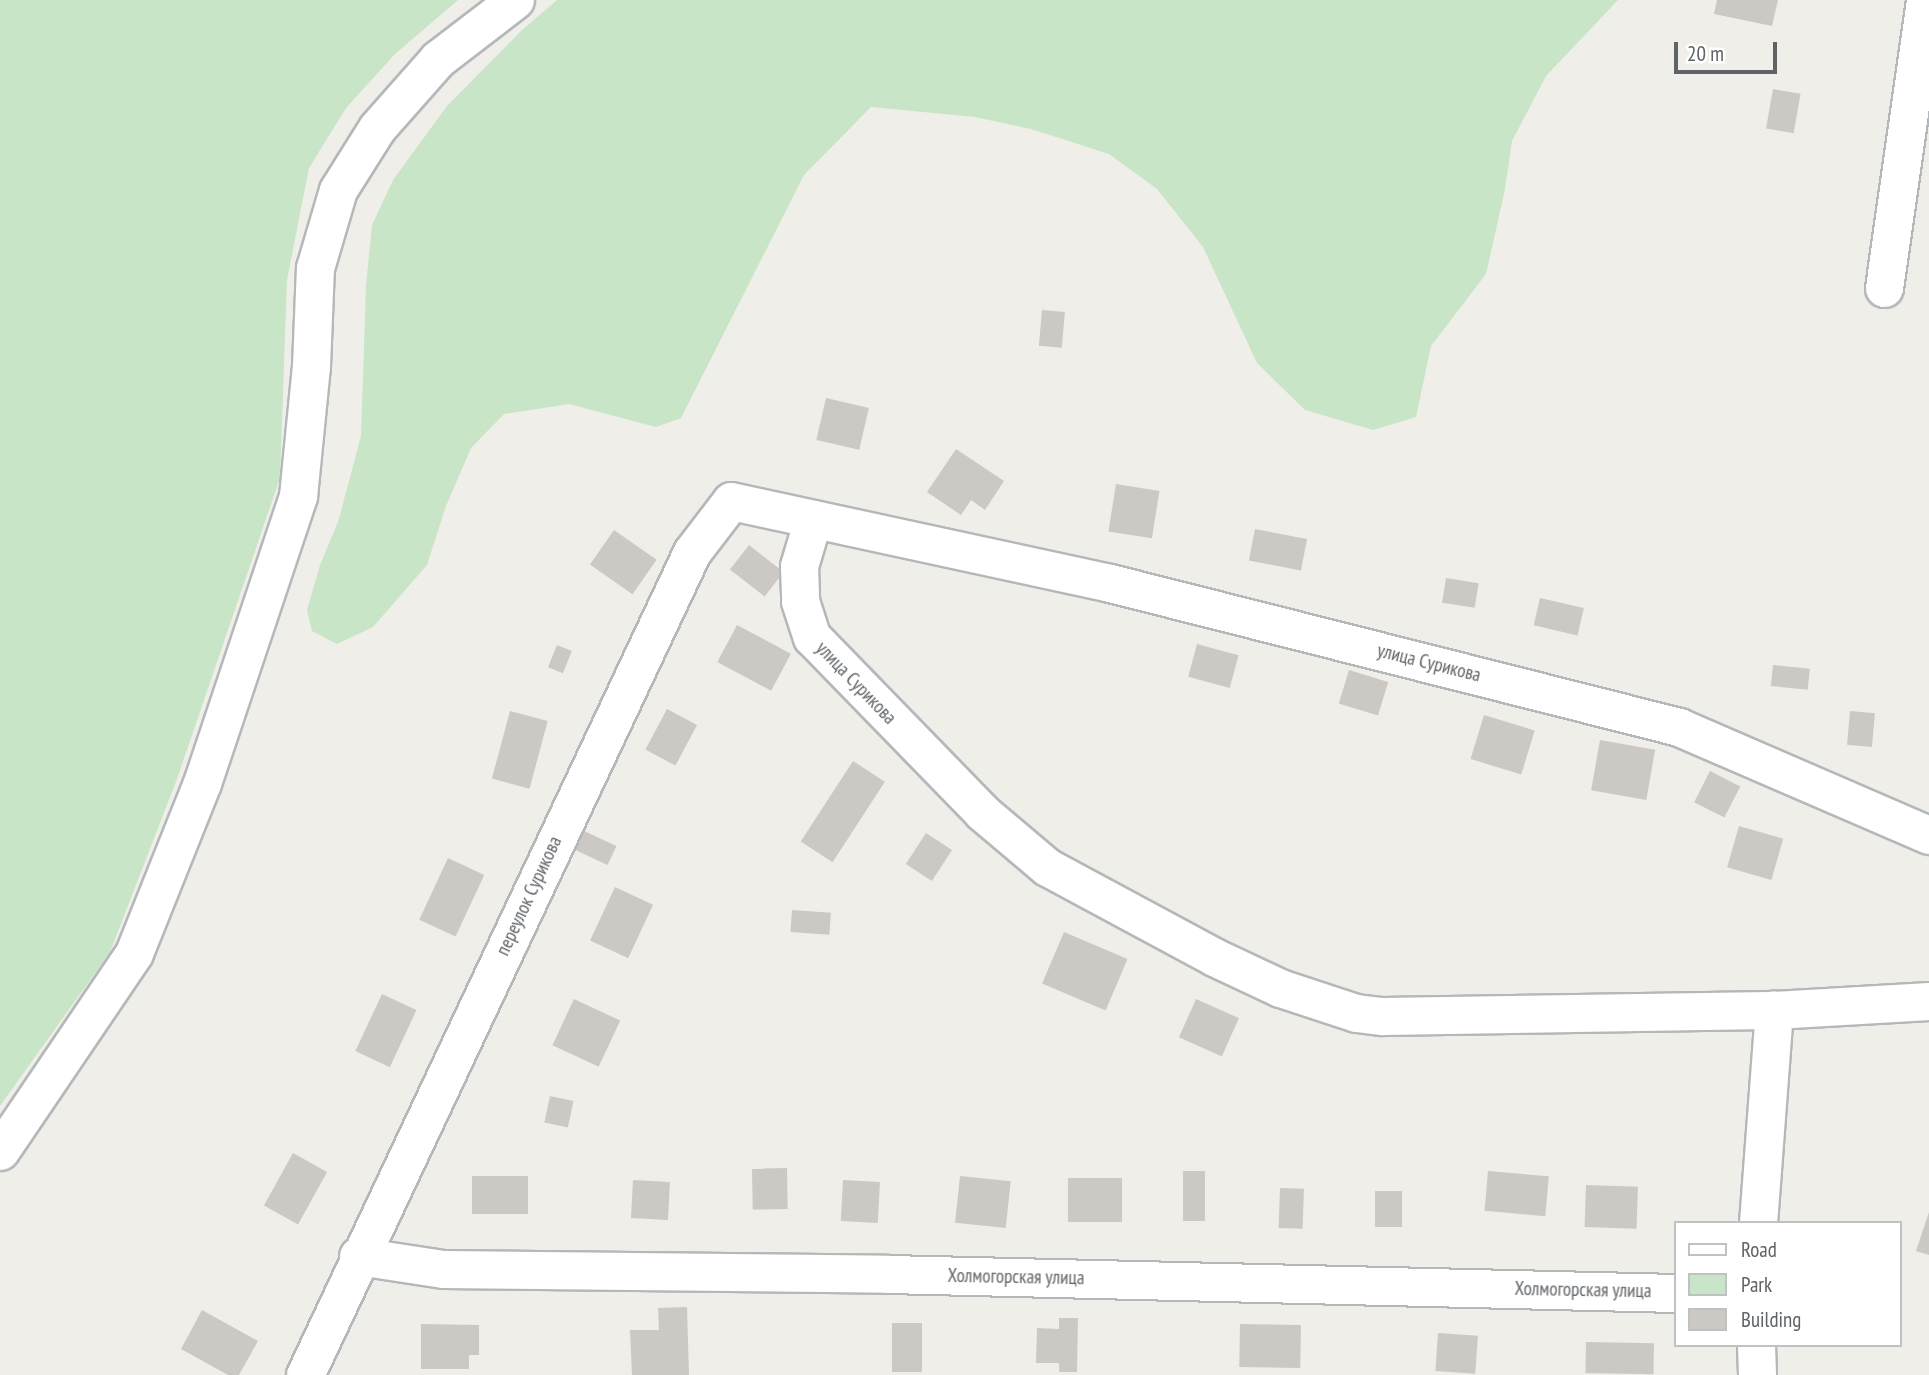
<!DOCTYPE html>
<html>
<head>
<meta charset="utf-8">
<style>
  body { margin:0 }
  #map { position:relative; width:1929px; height:1375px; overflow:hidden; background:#f0eee8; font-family:"PT Sans Narrow",sans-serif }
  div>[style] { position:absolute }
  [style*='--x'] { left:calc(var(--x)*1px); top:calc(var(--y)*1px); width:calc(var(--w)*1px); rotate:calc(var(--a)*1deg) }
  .green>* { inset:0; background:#c8e5c7 }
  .building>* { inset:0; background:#ccc9c4; transform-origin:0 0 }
  .roads { filter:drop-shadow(2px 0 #b5b8bb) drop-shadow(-2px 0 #b5b8bb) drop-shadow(0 2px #b5b8bb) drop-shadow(0 -2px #b5b8bb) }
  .minor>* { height:37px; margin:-18.5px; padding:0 18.5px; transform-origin:18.5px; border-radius:18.5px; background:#fff }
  span { translate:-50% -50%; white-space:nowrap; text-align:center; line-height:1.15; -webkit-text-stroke:7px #fff; paint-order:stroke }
  .street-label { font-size:19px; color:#5f6367 }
  .legend { position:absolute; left:1674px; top:1221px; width:228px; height:126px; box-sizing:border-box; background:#fff; border:2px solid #bfc1c2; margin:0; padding:9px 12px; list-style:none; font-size:21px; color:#5f6367 }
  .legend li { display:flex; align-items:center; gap:14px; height:35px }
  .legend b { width:35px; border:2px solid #bfc1c2 }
  .scale { position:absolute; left:1674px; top:42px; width:103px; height:32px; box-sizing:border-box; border:4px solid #5f6367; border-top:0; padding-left:9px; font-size:21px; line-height:24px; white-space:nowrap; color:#5f6367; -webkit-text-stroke:5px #fff; paint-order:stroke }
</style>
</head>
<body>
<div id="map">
  <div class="green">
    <div style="clip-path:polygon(0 0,458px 0,395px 54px,346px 108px,309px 168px,287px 280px,280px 478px,177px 779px,110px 952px,0 1106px)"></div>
    <div style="clip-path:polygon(557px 0,1618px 0,1546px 76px,1512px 141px,1505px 189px,1486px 274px,1431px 346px,1416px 417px,1373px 430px,1305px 410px,1257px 363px,1203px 247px,1157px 189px,1109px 154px,1031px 129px,975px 117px,871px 107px,804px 175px,681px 418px,656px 427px,569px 404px,504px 414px,471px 448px,446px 506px,427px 565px,373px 627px,337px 644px,312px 631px,307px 610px,320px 565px,338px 522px,361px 436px,366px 286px,372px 225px,393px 180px,447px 106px,522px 30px)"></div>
  </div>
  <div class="building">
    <div style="clip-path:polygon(1717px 0,1778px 0,1772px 26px,1714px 14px)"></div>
    <div style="left:1773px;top:89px;width:28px;height:40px;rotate:10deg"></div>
    <div style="left:1042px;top:310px;width:23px;height:36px;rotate:5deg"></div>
    <div style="left:826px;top:398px;width:44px;height:43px;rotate:13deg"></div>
    <div style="clip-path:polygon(956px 449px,1004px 481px,985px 510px,971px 500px,961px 515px,927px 492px)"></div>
    <div style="left:1116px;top:484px;width:44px;height:48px;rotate:9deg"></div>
    <div style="left:1255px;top:529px;width:53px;height:32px;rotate:11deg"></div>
    <div style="left:614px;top:530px;width:52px;height:42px;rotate:35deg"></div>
    <div style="left:749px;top:545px;width:44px;height:31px;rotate:38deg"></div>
    <div style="left:1446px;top:578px;width:33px;height:25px;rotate:9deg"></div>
    <div style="left:1540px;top:598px;width:45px;height:28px;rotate:13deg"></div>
    <div style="left:737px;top:625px;width:61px;height:42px;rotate:28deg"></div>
    <div style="left:1197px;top:644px;width:43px;height:34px;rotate:15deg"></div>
    <div style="left:557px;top:645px;width:16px;height:24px;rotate:22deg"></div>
    <div style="left:1773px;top:665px;width:37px;height:21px;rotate:6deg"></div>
    <div style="left:1349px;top:670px;width:41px;height:35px;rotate:17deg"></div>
    <div style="left:667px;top:709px;width:34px;height:46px;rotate:28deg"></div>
    <div style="left:510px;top:711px;width:39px;height:70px;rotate:15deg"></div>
    <div style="left:1850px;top:711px;width:25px;height:34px;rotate:5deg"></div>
    <div style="left:1484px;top:715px;width:53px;height:46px;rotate:17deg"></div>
    <div style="left:1600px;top:740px;width:56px;height:51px;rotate:10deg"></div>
    <div style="left:853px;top:761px;width:38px;height:96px;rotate:33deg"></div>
    <div style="left:1710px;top:771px;width:34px;height:35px;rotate:27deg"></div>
    <div style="left:1739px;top:826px;width:46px;height:43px;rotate:16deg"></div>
    <div style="left:582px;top:830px;width:38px;height:21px;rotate:25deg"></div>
    <div style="left:926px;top:833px;width:31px;height:37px;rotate:33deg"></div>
    <div style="left:448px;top:858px;width:40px;height:68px;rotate:25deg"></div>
    <div style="left:615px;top:887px;width:42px;height:59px;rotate:25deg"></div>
    <div style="left:792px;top:910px;width:39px;height:22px;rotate:4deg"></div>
    <div style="left:1064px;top:932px;width:69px;height:56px;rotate:23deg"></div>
    <div style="left:382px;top:994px;width:38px;height:63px;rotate:25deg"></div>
    <div style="left:574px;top:999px;width:51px;height:51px;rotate:25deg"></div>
    <div style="left:1196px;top:999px;width:47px;height:42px;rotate:24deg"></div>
    <div style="left:550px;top:1096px;width:24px;height:27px;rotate:12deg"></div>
    <div style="left:293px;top:1153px;width:39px;height:60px;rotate:29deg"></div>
    <div style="left:787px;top:1168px;width:41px;height:35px;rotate:89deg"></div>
    <div style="left:1183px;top:1171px;width:22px;height:50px"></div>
    <div style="left:1488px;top:1171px;width:61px;height:40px;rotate:5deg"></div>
    <div style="left:528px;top:1176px;width:38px;height:56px;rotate:90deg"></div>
    <div style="left:960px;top:1176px;width:51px;height:47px;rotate:6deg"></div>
    <div style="left:1122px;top:1178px;width:44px;height:54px;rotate:90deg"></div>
    <div style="left:633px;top:1180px;width:37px;height:38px;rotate:3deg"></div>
    <div style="left:843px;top:1180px;width:37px;height:41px;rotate:3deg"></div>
    <div style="left:1586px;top:1185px;width:52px;height:42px;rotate:2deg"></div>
    <div style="left:1280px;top:1188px;width:24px;height:40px;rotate:2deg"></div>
    <div style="left:1375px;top:1191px;width:27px;height:36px"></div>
    <div style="clip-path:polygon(1929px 1212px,1929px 1255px,1916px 1251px)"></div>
    <div style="clip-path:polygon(687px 1307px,689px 1375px,632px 1375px,630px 1330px,659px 1330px,658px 1308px)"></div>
    <div style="clip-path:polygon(202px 1310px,258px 1341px,239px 1375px,228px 1375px,181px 1349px)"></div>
    <div style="clip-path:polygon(1059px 1318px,1078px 1318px,1077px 1372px,1059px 1372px,1059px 1363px,1036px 1363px,1037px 1328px,1059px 1329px)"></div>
    <div style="left:892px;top:1323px;width:30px;height:49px"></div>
    <div style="clip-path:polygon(421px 1324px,479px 1325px,479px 1355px,469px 1355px,469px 1369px,421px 1369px)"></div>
    <div style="left:1240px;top:1324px;width:61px;height:43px;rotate:1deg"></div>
    <div style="left:1438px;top:1333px;width:40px;height:38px;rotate:4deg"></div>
    <div style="left:1586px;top:1342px;width:68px;height:31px;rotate:1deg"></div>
  </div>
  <div class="roads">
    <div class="minor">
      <div style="--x:1884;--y:288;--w:291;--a:-81.9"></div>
      <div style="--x:813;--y:519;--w:49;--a:106.6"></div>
      <div style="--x:799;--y:566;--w:35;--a:88"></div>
      <div style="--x:800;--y:601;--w:38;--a:72"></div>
      <div style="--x:812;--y:637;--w:244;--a:45.8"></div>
      <div style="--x:982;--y:812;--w:85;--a:40.2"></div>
      <div style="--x:1047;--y:867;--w:190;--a:28.3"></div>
      <div style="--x:1214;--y:957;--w:73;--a:25.2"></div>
      <div style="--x:1280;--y:988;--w:80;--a:18.2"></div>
      <div style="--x:1356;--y:1013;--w:26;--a:7"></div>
      <div style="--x:1382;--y:1016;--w:392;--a:-0.9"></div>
      <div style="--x:1774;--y:1010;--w:155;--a:-3.3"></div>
      <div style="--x:0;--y:1151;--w:239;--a:-55.9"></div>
      <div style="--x:134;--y:953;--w:183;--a:-68.2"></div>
      <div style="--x:202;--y:783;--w:303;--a:-71.5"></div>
      <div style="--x:298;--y:496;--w:131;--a:-84.3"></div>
      <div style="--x:311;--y:366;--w:98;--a:-87.7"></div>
      <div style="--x:315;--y:268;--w:81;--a:-73.6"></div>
      <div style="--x:338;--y:190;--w:73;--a:-57.8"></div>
      <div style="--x:377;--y:128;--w:92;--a:-48.5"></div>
      <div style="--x:438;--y:59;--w:97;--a:-37.5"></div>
      <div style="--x:1758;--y:1223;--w:214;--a:-85.7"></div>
      <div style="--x:358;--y:1256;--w:86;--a:8.7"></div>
      <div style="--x:443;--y:1269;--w:445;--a:0.6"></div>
      <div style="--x:888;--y:1274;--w:787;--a:1.38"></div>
      <div style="--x:1756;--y:1345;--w:30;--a:88"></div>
      <div style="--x:305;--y:1375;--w:909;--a:-64.82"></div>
      <div style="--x:692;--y:552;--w:64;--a:-52.6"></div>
      <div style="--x:731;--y:501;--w:388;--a:12.2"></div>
      <div style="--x:1110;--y:583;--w:587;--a:14.2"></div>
      <div style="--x:1679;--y:727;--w:272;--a:23.4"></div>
    </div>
  </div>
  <div class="street-label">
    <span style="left:1429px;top:663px;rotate:14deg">улица Сурикова</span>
    <span style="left:856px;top:683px;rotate:46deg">улица Сурикова</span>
    <span style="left:529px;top:896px;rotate:-65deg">переулок Сурикова</span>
    <span style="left:1016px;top:1277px;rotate:1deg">Холмогорская улица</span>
    <span style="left:1583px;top:1290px;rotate:1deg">Холмогорская улица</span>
  </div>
  <ul class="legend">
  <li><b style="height:9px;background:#fff"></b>Road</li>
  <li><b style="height:19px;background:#c8e5c7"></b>Park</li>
  <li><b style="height:19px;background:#ccc9c4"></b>Building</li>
  </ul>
  <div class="scale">20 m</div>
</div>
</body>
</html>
